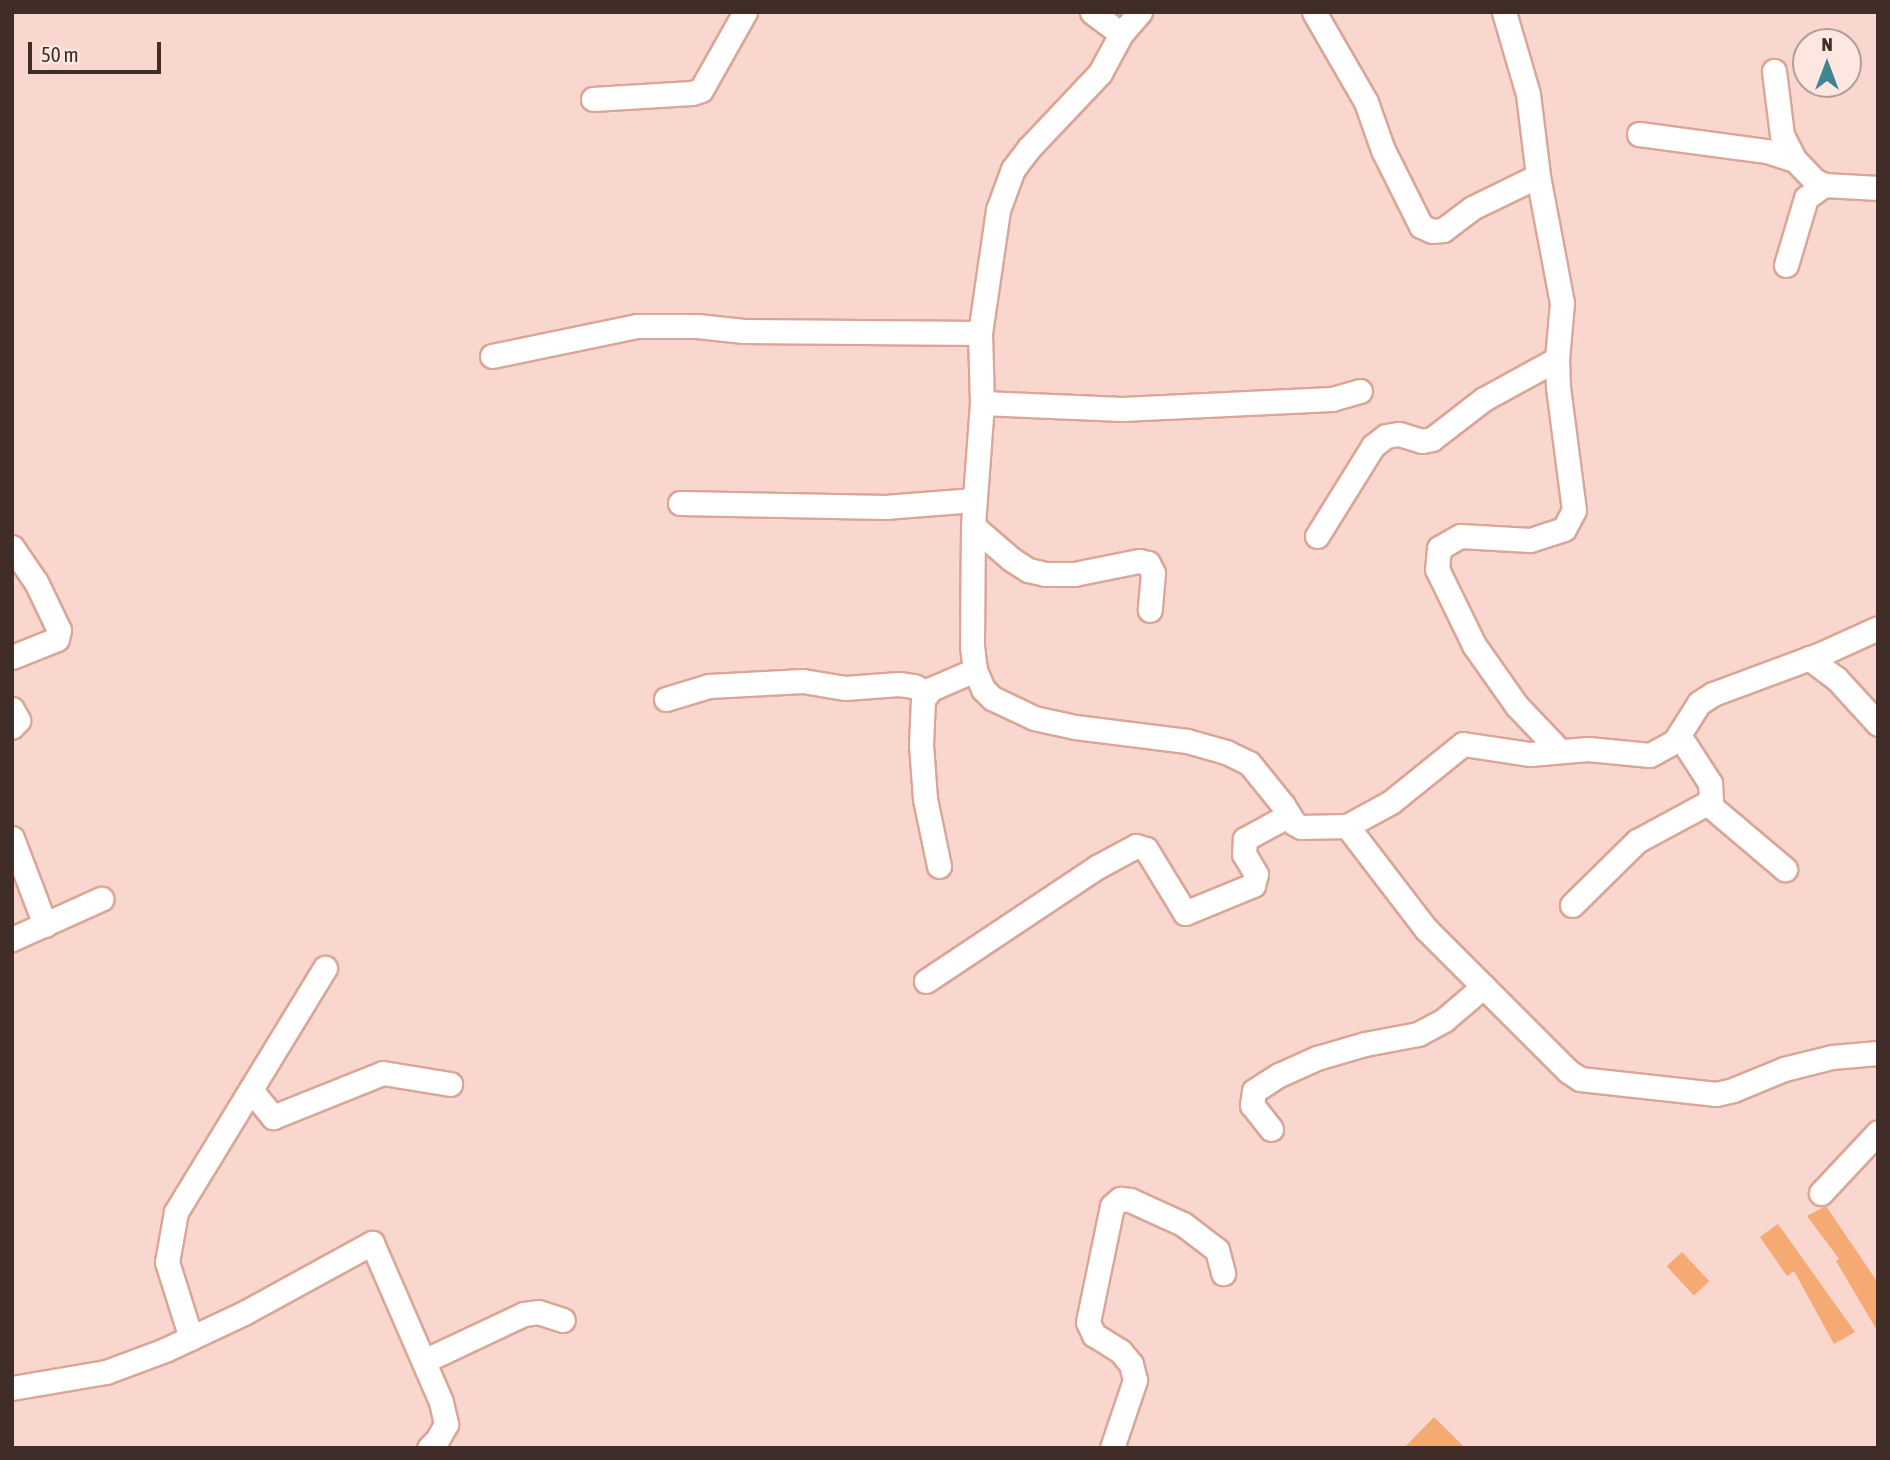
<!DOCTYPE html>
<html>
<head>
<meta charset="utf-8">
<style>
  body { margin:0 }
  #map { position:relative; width:1890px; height:1460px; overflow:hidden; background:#f9d7ce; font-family:"Asap Condensed",sans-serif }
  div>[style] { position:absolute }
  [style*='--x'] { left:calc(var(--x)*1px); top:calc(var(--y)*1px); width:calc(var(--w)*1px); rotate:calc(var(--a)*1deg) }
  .building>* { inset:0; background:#f5aa73; transform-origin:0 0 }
  .roads { filter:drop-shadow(2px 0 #daa697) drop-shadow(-2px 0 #daa697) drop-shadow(0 2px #daa697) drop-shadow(0 -2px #daa697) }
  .minor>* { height:23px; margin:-11.5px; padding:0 11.5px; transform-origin:11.5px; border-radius:11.5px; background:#fff }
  span { translate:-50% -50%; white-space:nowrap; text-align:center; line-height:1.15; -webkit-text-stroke:5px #fee7e1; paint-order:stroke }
  .frame { position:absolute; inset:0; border:14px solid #412d27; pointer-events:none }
  .north { position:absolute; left:1792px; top:28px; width:70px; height:70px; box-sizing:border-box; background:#fee7e1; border:2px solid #b29d97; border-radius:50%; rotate:0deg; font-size:19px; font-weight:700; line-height:28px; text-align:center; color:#412d27 }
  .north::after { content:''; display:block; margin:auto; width:24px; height:32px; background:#418494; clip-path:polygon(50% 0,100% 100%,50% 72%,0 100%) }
  .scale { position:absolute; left:28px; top:42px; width:133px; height:32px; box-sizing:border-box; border:4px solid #412d27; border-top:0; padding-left:9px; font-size:21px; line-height:24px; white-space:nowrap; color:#412d27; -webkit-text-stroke:5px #fee7e1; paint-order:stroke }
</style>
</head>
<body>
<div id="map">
  <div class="building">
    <div style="clip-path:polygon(1826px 1206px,1878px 1283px,1878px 1332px,1836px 1261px,1839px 1259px,1807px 1216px)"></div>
    <div style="clip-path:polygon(1778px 1224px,1855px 1332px,1834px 1344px,1794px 1271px,1787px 1276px,1760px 1237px)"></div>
    <div style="left:1682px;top:1252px;width:40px;height:21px;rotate:47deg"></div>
    <div style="clip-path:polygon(1434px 1417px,1465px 1448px,1404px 1448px)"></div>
  </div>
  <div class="roads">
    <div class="minor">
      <div style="--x:1092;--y:12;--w:36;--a:37"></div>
      <div style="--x:1140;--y:12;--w:29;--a:131"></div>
      <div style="--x:1121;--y:34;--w:44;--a:118.3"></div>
      <div style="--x:1100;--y:73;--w:103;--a:133.4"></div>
      <div style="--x:1029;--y:148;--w:26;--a:127"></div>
      <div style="--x:1013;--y:169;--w:44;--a:110.1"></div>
      <div style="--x:998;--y:210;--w:124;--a:98.3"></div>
      <div style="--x:980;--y:333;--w:70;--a:88.4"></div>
      <div style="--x:982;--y:403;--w:123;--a:94.2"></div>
      <div style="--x:973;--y:526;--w:120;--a:90.5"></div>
      <div style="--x:972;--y:646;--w:24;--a:83"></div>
      <div style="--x:975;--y:670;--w:21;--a:67"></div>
      <div style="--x:983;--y:689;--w:13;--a:45"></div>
      <div style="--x:992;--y:698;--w:47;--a:25.5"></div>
      <div style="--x:1034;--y:718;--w:42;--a:12.4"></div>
      <div style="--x:1075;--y:727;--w:113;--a:7.1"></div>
      <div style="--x:1187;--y:741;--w:41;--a:15.8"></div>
      <div style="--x:1226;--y:752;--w:25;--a:26"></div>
      <div style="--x:1249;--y:763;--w:54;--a:51"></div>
      <div style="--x:1283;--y:805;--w:21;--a:59"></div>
      <div style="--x:1294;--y:823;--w:8;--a:30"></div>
      <div style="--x:1301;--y:827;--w:46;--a:-1.2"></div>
      <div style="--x:1347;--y:826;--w:130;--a:52.5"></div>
      <div style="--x:1426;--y:929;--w:201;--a:45"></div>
      <div style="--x:1568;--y:1071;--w:14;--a:34"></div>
      <div style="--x:1580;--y:1079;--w:137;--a:6.3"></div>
      <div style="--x:1716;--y:1094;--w:17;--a:-13"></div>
      <div style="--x:1733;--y:1090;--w:55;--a:-22.4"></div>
      <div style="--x:1784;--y:1069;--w:49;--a:-14"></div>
      <div style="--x:1832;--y:1057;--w:46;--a:-5"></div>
      <div style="--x:1314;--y:12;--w:104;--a:60"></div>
      <div style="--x:1366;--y:102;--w:51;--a:70.5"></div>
      <div style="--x:1383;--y:150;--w:85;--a:63.4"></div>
      <div style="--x:1421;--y:226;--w:12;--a:24"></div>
      <div style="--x:1432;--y:231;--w:11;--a:-5"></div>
      <div style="--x:1443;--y:230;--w:36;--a:-37"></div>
      <div style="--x:1472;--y:208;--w:73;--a:-25.9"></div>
      <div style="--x:1504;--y:12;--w:85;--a:73.7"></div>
      <div style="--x:1528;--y:94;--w:83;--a:83"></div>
      <div style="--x:1538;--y:176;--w:129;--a:79.3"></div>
      <div style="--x:1562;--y:303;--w:56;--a:95.1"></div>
      <div style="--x:1557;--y:359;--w:28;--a:88"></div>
      <div style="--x:1558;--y:387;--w:124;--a:82.6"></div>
      <div style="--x:1574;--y:510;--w:21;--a:118"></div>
      <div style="--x:1564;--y:529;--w:36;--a:162"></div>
      <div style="--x:1530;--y:540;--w:70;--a:-176.7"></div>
      <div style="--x:1460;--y:536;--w:24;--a:150"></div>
      <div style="--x:1439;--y:548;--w:21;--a:95"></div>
      <div style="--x:1437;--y:569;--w:85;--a:64"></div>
      <div style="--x:1474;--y:645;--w:75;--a:54.8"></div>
      <div style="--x:1517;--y:706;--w:61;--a:46.3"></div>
      <div style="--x:1774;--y:71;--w:64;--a:82.9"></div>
      <div style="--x:1782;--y:135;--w:28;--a:63"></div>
      <div style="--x:1795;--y:160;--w:28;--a:46"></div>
      <div style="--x:1814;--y:180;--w:11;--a:27"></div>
      <div style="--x:1824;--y:185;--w:54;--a:3.2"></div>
      <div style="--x:593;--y:99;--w:99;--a:-3.5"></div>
      <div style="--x:692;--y:93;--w:9;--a:-18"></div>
      <div style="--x:701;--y:90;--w:90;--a:-60.6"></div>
      <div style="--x:1639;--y:134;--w:129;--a:7.6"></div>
      <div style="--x:1767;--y:151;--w:29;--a:18"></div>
      <div style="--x:1786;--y:265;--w:70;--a:-73.4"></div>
      <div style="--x:1806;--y:198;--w:22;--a:-36"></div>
      <div style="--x:492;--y:356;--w:148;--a:-11.7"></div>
      <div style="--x:637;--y:326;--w:60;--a:0"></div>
      <div style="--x:697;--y:326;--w:47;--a:6.1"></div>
      <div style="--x:744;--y:331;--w:236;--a:0.5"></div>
      <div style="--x:982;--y:403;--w:140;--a:2.5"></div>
      <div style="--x:1122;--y:409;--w:210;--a:-2.7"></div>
      <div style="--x:1332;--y:399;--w:29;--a:-16"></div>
      <div style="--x:680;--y:503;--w:205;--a:1.1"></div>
      <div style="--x:885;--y:507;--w:89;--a:-4.5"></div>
      <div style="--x:973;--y:526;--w:50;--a:41"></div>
      <div style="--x:1011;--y:559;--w:20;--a:33"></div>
      <div style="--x:1028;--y:570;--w:17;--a:13"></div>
      <div style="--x:1045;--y:574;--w:29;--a:0"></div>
      <div style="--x:1074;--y:574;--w:66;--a:-11.3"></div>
      <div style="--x:1139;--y:561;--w:9;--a:13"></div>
      <div style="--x:1148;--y:563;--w:11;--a:63"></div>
      <div style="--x:1153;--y:573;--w:37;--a:95"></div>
      <div style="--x:1317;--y:536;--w:106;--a:-58.1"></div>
      <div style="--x:1373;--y:446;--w:16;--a:-38"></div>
      <div style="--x:1386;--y:436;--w:13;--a:-9"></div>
      <div style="--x:1399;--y:434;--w:24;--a:17"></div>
      <div style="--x:1422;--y:441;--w:10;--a:-11"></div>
      <div style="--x:1432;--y:439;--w:66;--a:-37.6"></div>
      <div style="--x:1484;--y:399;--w:83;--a:-28.7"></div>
      <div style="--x:12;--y:547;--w:42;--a:55.6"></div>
      <div style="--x:36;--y:582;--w:53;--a:64.4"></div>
      <div style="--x:59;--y:630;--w:9;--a:103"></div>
      <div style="--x:57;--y:639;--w:48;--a:158.2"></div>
      <div style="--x:1809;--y:658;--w:34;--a:37"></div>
      <div style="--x:1836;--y:678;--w:62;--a:47.6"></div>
      <div style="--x:666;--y:699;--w:45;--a:-16.8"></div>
      <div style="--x:709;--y:686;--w:94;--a:-3"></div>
      <div style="--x:803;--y:681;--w:43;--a:9.5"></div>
      <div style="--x:845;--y:688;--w:54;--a:-4.2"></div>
      <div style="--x:899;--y:684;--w:15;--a:8"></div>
      <div style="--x:914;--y:686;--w:14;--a:30"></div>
      <div style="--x:12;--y:709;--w:13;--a:61"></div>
      <div style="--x:18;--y:720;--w:9;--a:131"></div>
      <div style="--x:1708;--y:804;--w:101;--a:40.2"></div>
      <div style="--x:1347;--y:826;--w:50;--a:-28.6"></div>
      <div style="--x:1391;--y:802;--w:92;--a:-38.9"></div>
      <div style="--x:1463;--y:744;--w:68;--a:8.5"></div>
      <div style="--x:1530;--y:754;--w:58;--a:-4.9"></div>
      <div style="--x:1588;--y:749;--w:62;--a:5.5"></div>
      <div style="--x:1650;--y:755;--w:29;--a:-29"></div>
      <div style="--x:1675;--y:741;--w:45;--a:-57.7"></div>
      <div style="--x:1699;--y:703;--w:17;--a:-33"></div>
      <div style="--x:1713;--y:694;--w:117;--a:-20.4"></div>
      <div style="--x:1823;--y:653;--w:60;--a:-24.4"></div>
      <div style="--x:12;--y:838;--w:93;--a:69.2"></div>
      <div style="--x:939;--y:866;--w:68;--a:-101.8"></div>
      <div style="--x:925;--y:799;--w:54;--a:-94.2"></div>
      <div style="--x:921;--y:745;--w:46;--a:-87.5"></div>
      <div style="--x:923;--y:699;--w:13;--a:-51"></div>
      <div style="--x:931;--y:689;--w:48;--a:-23.4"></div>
      <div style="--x:1572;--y:905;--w:91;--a:-44.6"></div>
      <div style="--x:1637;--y:841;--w:84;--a:-28.4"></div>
      <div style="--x:1711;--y:801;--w:18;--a:-93"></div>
      <div style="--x:1710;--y:783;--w:57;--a:-122.9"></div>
      <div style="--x:12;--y:939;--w:98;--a:-24.2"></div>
      <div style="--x:926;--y:981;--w:206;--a:-33.7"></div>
      <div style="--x:1097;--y:867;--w:44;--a:-28.3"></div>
      <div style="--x:1136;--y:846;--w:10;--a:17"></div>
      <div style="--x:1146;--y:849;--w:75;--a:58.6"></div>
      <div style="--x:1185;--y:913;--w:74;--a:-22.4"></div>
      <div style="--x:1253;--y:885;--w:11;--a:-75"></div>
      <div style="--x:1256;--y:874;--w:23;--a:-121"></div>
      <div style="--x:1244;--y:854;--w:15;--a:-86"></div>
      <div style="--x:1245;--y:839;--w:50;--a:-28.6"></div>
      <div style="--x:251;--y:1090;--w:35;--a:51"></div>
      <div style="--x:273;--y:1117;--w:118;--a:-21.8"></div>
      <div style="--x:383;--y:1073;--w:68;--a:9.3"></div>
      <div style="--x:1271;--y:1129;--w:31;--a:-128"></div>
      <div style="--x:1252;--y:1105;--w:14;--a:-82"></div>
      <div style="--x:1254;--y:1091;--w:30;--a:-33"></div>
      <div style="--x:1279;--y:1075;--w:42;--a:-24.1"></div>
      <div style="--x:1317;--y:1058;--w:50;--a:-16.3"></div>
      <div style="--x:1365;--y:1044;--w:54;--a:-10.7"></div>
      <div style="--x:1418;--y:1034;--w:30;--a:-28"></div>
      <div style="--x:1444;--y:1020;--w:52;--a:-40.4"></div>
      <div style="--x:1821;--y:1193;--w:83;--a:-46.9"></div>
      <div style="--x:191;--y:1338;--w:80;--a:-107.5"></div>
      <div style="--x:167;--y:1262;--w:51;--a:-79.8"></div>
      <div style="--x:176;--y:1212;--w:286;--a:-58.6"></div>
      <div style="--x:424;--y:1361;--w:110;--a:-25.2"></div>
      <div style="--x:524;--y:1314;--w:14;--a:-8"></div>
      <div style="--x:538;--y:1312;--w:26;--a:18"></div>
      <div style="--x:12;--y:1388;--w:95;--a:-9.7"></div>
      <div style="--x:106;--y:1372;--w:63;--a:-20.4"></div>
      <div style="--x:165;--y:1350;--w:87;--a:-25.1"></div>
      <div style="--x:244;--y:1313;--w:146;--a:-28.7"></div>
      <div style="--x:372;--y:1243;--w:173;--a:66.5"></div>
      <div style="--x:441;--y:1402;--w:23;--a:77"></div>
      <div style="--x:446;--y:1424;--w:18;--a:119"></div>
      <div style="--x:437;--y:1440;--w:11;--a:135"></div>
      <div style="--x:1112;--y:1448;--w:72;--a:-71.3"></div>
      <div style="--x:1135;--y:1380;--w:16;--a:-104"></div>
      <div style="--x:1131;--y:1364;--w:17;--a:-130"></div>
      <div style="--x:1120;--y:1351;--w:31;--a:-148"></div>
      <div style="--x:1094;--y:1335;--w:14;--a:-115"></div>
      <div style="--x:1088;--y:1322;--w:118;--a:-78.3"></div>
      <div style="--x:1112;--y:1206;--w:11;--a:-41"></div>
      <div style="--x:1120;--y:1199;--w:10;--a:6"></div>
      <div style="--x:1130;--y:1200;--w:58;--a:24.4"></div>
      <div style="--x:1183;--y:1224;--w:43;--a:37.4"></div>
      <div style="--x:1217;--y:1250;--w:24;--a:75"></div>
    </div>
  </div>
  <div class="frame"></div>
  <div class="north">N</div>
  <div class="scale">50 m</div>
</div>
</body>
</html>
